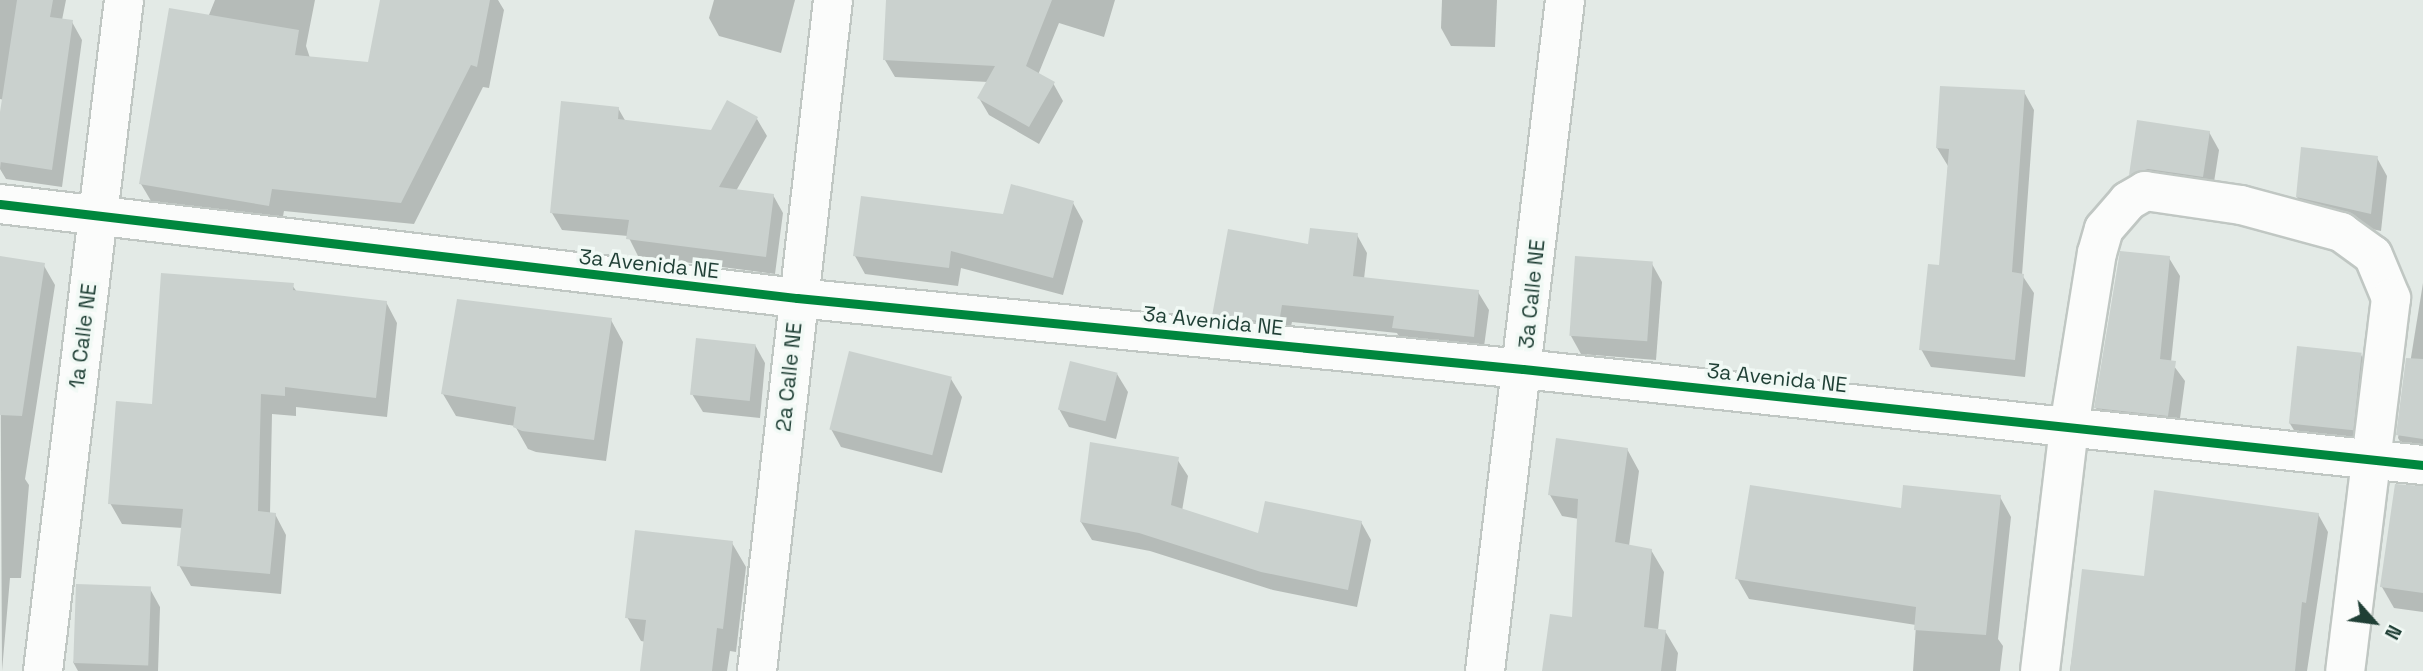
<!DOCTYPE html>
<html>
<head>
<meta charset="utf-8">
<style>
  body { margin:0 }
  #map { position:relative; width:2423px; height:671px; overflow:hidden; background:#e3eae6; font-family:"Space Grotesk",sans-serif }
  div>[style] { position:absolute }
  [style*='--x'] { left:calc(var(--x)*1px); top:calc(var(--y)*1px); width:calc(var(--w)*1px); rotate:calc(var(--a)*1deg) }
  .shadow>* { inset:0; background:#0003 }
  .building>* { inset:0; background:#cad1ce; transform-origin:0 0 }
  .roads { filter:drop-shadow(2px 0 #c0c7c3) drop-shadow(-2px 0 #c0c7c3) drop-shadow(0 2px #c0c7c3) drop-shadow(0 -2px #c0c7c3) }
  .minor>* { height:38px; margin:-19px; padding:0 19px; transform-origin:19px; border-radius:19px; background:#fbfcfb }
  .cycleway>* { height:9px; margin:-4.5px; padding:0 4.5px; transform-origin:4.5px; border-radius:4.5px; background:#00873e }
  span { translate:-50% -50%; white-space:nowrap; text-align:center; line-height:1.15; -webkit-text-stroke:7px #f1f9f5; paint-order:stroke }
  .street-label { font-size:21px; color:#1f3f35 }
  .north { position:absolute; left:2339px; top:587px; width:70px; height:70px; -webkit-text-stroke:5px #f1f9f5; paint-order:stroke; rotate:118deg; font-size:19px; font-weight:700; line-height:28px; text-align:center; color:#1f3f35 }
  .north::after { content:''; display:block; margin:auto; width:24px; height:32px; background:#1f3f35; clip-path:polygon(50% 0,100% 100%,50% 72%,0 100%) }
</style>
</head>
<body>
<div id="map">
  <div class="shadow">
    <div style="clip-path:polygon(0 0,66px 0,62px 20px,72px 22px,82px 40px,62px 187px,6px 179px,0 169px,4px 100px,0 99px)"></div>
    <div style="clip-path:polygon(215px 0,315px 0,306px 46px,310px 58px,370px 64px,382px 0,498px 0,504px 10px,489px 88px,483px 87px,414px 224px,284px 211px,281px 227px,154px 206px,141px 184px)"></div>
    <div style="clip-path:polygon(714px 0,795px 0,781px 53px,719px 36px,709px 18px)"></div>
    <div style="clip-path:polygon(950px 0,1115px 0,1104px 37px,1059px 23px,1038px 75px,1053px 83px,1063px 101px,1039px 144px,989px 115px,979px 98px,988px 82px,895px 77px,885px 60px)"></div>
    <div style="clip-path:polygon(1442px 0,1497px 0,1495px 47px,1451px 46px,1441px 28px)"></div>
    <div style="clip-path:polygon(2024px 92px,2034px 110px,2022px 275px,2034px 293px,2025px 377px,1931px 367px,1921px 349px,1941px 267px,1948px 166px,1937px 148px)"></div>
    <div style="clip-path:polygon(618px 108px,626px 122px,712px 132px,757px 119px,767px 136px,736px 191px,773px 195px,783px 213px,775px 274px,638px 256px,628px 236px,562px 230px,552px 213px)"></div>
    <div style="clip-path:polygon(2139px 122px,2209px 132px,2219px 150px,2212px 195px,2141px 192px,2131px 175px)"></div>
    <div style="clip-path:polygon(2377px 158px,2387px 176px,2381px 231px,2308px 215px,2297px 197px)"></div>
    <div style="clip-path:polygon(1073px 203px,1083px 221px,1063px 295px,961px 268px,958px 286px,865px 274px,855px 256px)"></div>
    <div style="clip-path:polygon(1357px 235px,1367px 253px,1364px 279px,1478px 292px,1489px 310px,1483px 354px,1404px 346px,1397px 333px,1292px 322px,1288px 340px,1224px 333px,1214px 315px,1310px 246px)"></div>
    <div style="clip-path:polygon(0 258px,43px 264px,55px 285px,25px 479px,29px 485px,21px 578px,10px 578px,2px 671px)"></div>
    <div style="clip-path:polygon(2169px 258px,2180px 276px,2171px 362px,2185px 381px,2178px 433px,2106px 426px,2096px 408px)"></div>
    <div style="clip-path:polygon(1652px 264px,1662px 282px,1656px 360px,1581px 354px,1571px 336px)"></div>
    <div style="clip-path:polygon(2423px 283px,2423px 462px,2410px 458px,2398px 438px)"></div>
    <div style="clip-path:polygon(292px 285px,297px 292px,386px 302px,397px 323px,387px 417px,296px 407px,296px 416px,272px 414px,270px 514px,275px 514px,286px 535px,281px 594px,191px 586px,179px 565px,183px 528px,122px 524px,110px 503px,154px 405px)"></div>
    <div style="clip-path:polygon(611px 320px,623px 342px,606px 461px,536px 452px,528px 449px,515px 426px,456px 416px,443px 394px)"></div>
    <div style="clip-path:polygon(755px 345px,765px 363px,760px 418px,703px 412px,692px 394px)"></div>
    <div style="clip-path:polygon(2361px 355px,2372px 373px,2362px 448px,2300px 440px,2289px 422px)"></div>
    <div style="clip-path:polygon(1117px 374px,1128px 392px,1116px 439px,1069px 427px,1059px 409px)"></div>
    <div style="clip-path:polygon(951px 379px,962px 397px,942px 473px,841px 447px,831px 429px)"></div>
    <div style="clip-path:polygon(1627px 449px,1639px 471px,1629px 546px,1651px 550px,1664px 572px,1658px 630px,1665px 631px,1678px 653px,1676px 671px,1543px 671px,1574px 619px,1579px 519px,1562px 516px,1550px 495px)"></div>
    <div style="clip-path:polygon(1177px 459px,1188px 476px,1182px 511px,1259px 536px,1361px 522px,1371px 540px,1357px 607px,1273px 590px,1150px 551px,1092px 540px,1081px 522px)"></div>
    <div style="clip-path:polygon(2423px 487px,2423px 612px,2394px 608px,2382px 587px)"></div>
    <div style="clip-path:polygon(2000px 497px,2011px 517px,1998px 639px,2003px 646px,2000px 671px,1913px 671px,1916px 625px,1749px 599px,1737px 578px,1902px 510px)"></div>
    <div style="clip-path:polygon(2318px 514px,2328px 532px,2307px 671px,2070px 671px,2084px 571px,2146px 578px)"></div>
    <div style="clip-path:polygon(732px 543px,746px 567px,736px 652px,730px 651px,727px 671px,642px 671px,646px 642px,641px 641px,627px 617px)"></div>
    <div style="clip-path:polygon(150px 589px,160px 607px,158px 671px,78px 671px,73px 662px)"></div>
  </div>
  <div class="building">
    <div style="clip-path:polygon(17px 0,53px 0,50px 17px,73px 20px,52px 170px,0 162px,0 112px)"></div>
    <div style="clip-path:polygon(380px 0,490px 0,477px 67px,471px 65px,401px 203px,272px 189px,269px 206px,139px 184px,169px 8px,299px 30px,295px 55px,368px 62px)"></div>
    <div style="clip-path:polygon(886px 0,1052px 0,1026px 66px,1055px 82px,1029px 127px,977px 98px,995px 66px,883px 60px)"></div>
    <div style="clip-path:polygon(1940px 86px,2025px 90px,2012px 272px,2024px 274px,2015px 360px,1919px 350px,1928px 264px,1939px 265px,1949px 149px,1936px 148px)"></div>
    <div style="clip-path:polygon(727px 100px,758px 117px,719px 187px,774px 194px,766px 257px,626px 239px,629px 220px,550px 213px,561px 101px,619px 107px,618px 119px,711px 130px)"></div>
    <div style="clip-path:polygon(2137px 120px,2210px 131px,2203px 177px,2148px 169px,2129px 175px)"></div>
    <div style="clip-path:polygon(2301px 147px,2378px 156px,2371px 214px,2296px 197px)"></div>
    <div style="clip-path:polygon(1011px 184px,1074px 201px,1053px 278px,951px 251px,949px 268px,853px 256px,861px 196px,1003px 214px)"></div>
    <div style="clip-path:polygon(1310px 228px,1358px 233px,1353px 276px,1479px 290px,1474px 337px,1392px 328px,1394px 316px,1282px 305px,1279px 323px,1212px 316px,1228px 229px,1308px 244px)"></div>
    <div style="clip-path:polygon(2120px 251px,2170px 256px,2160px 359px,2176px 361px,2168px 416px,2094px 408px)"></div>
    <div style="clip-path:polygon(0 256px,45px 263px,22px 416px,0 415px)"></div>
    <div style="left:1575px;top:256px;width:78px;height:80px;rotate:4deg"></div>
    <div style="clip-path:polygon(161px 273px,294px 283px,293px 290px,387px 301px,376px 398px,285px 387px,285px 396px,261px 394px,258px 511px,276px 513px,270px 574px,177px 566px,183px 509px,108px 504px,116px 401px,152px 404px)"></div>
    <div style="clip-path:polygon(457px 299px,612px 318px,594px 440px,522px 431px,513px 427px,516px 407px,441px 394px)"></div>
    <div style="left:696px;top:338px;width:60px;height:57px;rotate:6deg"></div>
    <div style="left:2297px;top:346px;width:65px;height:78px;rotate:6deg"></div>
    <div style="left:849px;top:351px;width:106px;height:81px;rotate:14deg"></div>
    <div style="clip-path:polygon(2406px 358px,2423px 359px,2423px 439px,2396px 435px)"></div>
    <div style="left:1070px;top:361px;width:49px;height:50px;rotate:14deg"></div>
    <div style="clip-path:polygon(1556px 438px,1628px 448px,1615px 542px,1652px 549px,1644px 627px,1666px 630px,1661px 671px,1542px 671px,1550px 614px,1572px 617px,1578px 499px,1548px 495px)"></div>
    <div style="clip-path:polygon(1090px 442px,1179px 457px,1171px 505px,1258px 533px,1265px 501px,1362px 521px,1348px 590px,1261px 572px,1139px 533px,1080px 522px)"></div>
    <div style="clip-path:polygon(2395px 484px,2423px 486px,2423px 593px,2380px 587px)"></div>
    <div style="clip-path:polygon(1750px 485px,1901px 508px,1903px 485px,2001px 495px,1986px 635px,1914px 630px,1916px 607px,1735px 579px)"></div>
    <div style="clip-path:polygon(2154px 490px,2319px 513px,2306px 603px,2302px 602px,2295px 671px,2070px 671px,2082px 569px,2144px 576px)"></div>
    <div style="clip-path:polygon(635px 530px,733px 541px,723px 629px,717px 628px,712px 671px,640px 671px,646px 620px,625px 618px)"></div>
    <div style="left:76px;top:584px;width:75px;height:79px;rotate:2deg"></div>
  </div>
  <div class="roads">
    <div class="minor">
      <div style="--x:0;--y:204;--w:803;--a:6.73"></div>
      <div style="--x:797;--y:298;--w:729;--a:5.59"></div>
      <div style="--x:1523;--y:369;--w:905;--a:6.09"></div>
      <div style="--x:43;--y:671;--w:676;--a:-83.12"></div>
      <div style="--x:757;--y:671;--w:675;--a:-83.54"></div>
      <div style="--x:1485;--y:671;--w:676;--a:-83.2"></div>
      <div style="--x:2040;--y:671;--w:246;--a:-83.2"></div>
      <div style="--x:2069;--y:427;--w:176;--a:-80.9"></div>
      <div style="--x:2097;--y:253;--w:25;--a:-74"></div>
      <div style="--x:2104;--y:229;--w:37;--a:-49"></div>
      <div style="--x:2128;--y:201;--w:20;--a:-30"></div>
      <div style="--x:2145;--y:191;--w:97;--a:8.3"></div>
      <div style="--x:2241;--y:205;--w:104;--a:15.1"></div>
      <div style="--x:2341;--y:232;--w:39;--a:36"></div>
      <div style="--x:2373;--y:255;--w:47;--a:67.3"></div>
      <div style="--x:2391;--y:298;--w:376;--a:97"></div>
    </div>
  </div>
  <div class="cycleway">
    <div style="--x:0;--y:204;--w:803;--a:6.73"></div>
    <div style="--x:797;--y:298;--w:729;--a:5.59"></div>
    <div style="--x:1523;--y:369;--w:905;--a:6.09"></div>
  </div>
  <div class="street-label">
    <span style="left:649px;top:264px;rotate:6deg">3a Avenida NE</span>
    <span style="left:1532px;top:294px;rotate:-84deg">3a Calle NE</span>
    <span style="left:1213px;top:321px;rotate:6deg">3a Avenida NE</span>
    <span style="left:83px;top:336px;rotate:-83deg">1a Calle NE</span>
    <span style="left:789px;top:377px;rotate:-84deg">2a Calle NE</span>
    <span style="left:1777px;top:378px;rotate:6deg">3a Avenida NE</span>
  </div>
  <div class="north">N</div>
</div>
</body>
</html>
